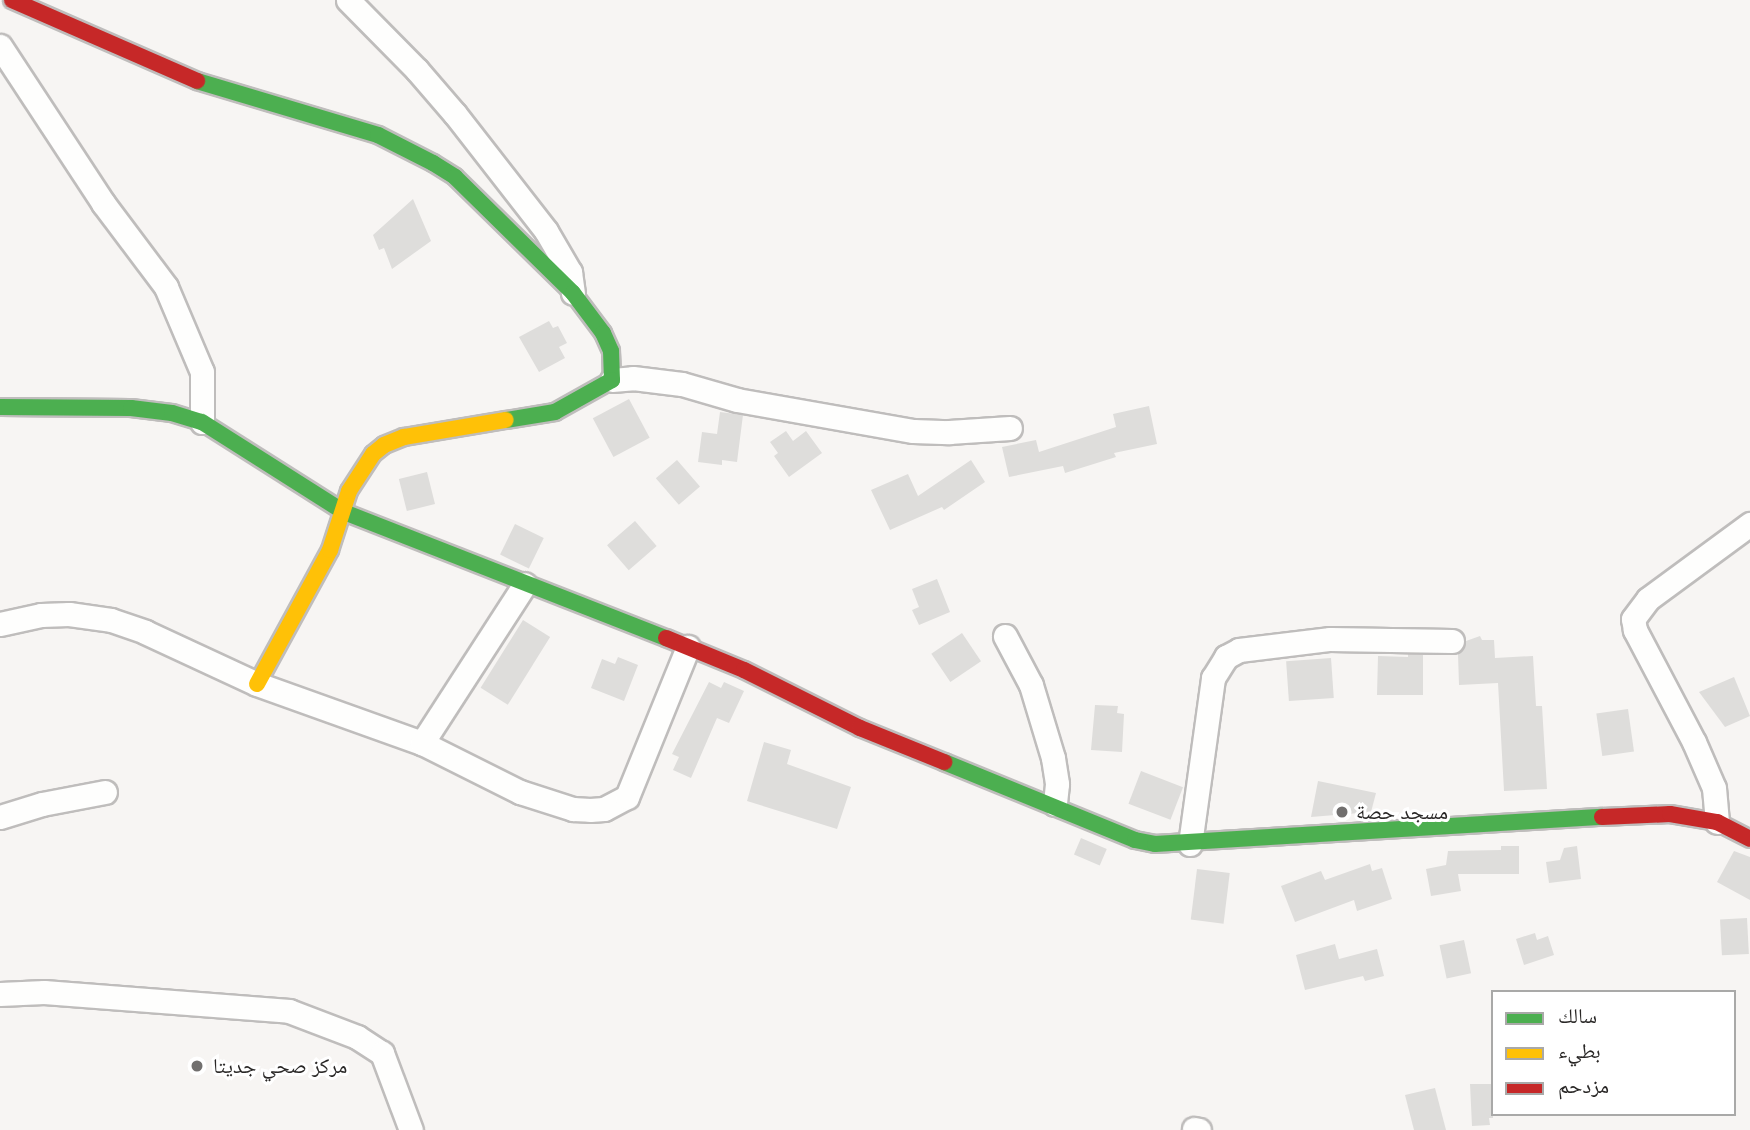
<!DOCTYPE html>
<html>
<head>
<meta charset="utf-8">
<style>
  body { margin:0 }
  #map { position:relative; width:1750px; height:1130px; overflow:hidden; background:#f7f5f3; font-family:Raleway,"Noto Naskh Arabic",sans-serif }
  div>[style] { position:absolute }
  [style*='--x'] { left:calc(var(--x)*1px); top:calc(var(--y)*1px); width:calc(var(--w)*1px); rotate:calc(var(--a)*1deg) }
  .building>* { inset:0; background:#dedddb; transform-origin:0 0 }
  .roads { filter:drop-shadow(2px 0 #bfbdbc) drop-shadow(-2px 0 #bfbdbc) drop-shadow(0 2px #bfbdbc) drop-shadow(0 -2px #bfbdbc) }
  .street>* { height:23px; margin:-11.5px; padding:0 11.5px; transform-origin:11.5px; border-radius:11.5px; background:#fefefd }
  .fast>* { height:16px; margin:-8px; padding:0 8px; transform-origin:8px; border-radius:8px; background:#4caf50 }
  .slow>* { height:16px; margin:-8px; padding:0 8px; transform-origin:8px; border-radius:8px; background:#ffc107 }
  .jam>* { height:16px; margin:-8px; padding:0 8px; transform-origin:8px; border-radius:8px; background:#c62828 }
  .dots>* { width:19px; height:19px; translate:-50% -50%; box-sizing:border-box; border:4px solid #fff; border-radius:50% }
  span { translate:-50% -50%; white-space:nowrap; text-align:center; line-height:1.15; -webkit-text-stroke:6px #fff; paint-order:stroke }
  .poi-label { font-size:21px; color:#292726 }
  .left { translate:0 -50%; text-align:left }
  .legend { position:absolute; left:1491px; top:990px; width:245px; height:126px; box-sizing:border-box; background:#fff; border:2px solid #a9a9a8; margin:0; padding:9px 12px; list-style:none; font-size:21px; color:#292726 }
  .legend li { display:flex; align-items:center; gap:14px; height:35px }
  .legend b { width:35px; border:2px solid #a9a9a8 }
</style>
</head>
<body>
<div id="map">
  <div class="building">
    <div style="clip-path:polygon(413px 199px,431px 241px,392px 269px,384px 248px,379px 250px,373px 235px)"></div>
    <div style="clip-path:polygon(549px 321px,553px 328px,558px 326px,567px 343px,559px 347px,565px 358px,539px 372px,519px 337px)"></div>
    <div style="left:629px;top:399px;width:44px;height:41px;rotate:62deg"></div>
    <div style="clip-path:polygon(1149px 406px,1157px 444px,1114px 453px,1116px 457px,1065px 473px,1063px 466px,1009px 477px,1002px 447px,1036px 440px,1039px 452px,1116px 427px,1113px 414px)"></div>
    <div style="clip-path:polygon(720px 412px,743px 415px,737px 462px,722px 460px,722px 465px,698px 462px,702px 432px,717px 434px)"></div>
    <div style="clip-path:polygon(786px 431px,793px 441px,806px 431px,822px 453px,789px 477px,774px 456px,778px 453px,770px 442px)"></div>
    <div style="left:677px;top:460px;width:35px;height:28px;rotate:49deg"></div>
    <div style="clip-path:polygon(971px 460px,985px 482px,944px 510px,942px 507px,890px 530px,871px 490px,908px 474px,918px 496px)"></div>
    <div style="left:427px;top:472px;width:33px;height:29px;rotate:76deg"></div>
    <div style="left:635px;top:521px;width:33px;height:37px;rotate:49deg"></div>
    <div style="left:515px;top:524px;width:32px;height:34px;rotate:26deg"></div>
    <div style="clip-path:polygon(937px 579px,950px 612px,919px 625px,912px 610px,919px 607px,912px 589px)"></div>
    <div style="left:523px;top:620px;width:32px;height:80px;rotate:32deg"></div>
    <div style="left:962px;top:633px;width:34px;height:37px;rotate:56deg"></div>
    <div style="clip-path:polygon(1480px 636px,1482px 640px,1494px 640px,1495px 658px,1533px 656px,1536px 706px,1542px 706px,1547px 789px,1504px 791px,1498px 683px,1459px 685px,1458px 654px,1466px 641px)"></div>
    <div style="clip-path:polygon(1408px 654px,1423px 655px,1423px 695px,1377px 695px,1378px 656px,1408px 657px)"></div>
    <div style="clip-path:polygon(618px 657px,638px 665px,624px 701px,591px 688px,602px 659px,615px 664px)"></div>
    <div style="left:1331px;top:658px;width:40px;height:45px;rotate:86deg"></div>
    <div style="clip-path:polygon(1734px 677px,1750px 716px,1725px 727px,1699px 692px)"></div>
    <div style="clip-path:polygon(709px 682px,721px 688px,724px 682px,744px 691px,729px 723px,717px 718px,691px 778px,673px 770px,679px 757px,672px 754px)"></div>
    <div style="clip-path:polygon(1095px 705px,1118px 706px,1117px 713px,1124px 714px,1122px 752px,1091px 750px)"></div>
    <div style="left:1628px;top:709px;width:43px;height:32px;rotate:82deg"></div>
    <div style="clip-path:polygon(764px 742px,791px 750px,787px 764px,851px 787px,837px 829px,747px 801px)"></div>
    <div style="left:1141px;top:771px;width:45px;height:35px;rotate:21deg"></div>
    <div style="clip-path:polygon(1318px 781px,1376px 793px,1371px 812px,1311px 817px)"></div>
    <div style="left:1081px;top:838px;width:28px;height:18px;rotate:23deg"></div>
    <div style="clip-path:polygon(1501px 846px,1519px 846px,1519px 874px,1458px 874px,1461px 891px,1431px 896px,1426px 869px,1446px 865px,1448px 851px,1501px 850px)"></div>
    <div style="clip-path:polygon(1577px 846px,1581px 879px,1549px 883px,1546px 862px,1560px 860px,1564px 848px)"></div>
    <div style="clip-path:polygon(1734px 851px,1750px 857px,1750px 900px,1717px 882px)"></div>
    <div style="clip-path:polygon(1370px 864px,1372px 871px,1382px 868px,1392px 899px,1357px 911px,1354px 900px,1295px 922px,1281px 886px,1321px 871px,1325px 880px)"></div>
    <div style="left:1197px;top:869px;width:33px;height:51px;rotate:7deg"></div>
    <div style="left:1747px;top:918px;width:36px;height:27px;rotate:87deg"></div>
    <div style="clip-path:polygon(1535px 933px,1537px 940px,1548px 936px,1554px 955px,1524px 965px,1516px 939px)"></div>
    <div style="left:1464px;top:940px;width:34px;height:25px;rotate:78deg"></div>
    <div style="clip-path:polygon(1335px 944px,1339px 959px,1377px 949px,1384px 976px,1365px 981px,1363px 976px,1305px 990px,1296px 955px)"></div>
    <div style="clip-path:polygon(1470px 1084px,1493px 1084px,1493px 1118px,1489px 1118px,1490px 1125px,1472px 1126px)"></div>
    <div style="clip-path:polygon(1435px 1088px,1446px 1130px,1414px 1130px,1405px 1095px)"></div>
  </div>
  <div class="roads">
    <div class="street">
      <div style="--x:348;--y:0;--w:98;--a:45.4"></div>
      <div style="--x:417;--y:70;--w:58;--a:49.2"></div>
      <div style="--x:455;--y:114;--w:148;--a:52.1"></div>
      <div style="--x:546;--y:231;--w:48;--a:59.7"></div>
      <div style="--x:570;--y:272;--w:21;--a:82"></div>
      <div style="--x:0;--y:46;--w:188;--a:56.7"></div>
      <div style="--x:103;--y:203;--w:105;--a:53.1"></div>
      <div style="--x:166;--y:287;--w:92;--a:67"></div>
      <div style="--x:202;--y:372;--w:50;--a:90"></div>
      <div style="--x:612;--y:380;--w:21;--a:-5"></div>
      <div style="--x:633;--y:378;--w:49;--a:7"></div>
      <div style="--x:682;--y:384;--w:57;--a:16.2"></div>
      <div style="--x:737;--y:400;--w:179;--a:10"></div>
      <div style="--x:913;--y:431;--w:36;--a:2"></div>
      <div style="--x:949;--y:432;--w:61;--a:-3.8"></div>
      <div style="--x:0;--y:624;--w:42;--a:-12.4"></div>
      <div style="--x:41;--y:615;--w:28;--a:-2"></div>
      <div style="--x:69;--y:614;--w:42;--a:8.1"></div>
      <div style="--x:111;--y:620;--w:36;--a:19"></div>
      <div style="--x:145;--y:632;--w:123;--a:24.9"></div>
      <div style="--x:257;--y:684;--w:175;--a:19.7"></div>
      <div style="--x:422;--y:743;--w:110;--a:26.6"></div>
      <div style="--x:520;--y:792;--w:56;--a:17.8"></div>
      <div style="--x:573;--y:809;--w:17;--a:3"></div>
      <div style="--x:590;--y:810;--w:14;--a:-4"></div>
      <div style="--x:604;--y:809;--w:26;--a:-28"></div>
      <div style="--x:627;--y:797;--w:162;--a:-67.9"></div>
      <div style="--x:1005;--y:636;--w:55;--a:62"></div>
      <div style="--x:1031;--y:685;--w:76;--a:73.2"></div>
      <div style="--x:1053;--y:758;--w:26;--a:81"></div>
      <div style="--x:1057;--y:784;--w:20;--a:96"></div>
      <div style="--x:422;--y:743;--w:189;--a:-57.1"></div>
      <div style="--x:0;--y:817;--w:44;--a:-17.2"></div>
      <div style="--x:42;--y:804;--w:64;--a:-10.8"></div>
      <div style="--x:1717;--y:822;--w:34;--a:-95"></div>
      <div style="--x:1714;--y:788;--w:50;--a:-113.5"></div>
      <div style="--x:1694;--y:742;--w:127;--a:-117.8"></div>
      <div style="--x:1635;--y:630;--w:11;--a:-100"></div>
      <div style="--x:1633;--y:619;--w:25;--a:-53"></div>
      <div style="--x:1648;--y:599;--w:127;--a:-36.3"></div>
      <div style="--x:1190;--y:844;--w:168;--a:-82.1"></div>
      <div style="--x:1213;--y:678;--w:25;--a:-58"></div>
      <div style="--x:1226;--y:657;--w:15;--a:-28"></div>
      <div style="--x:1239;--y:650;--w:92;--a:-6.9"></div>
      <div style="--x:1330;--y:639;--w:122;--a:0.9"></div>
      <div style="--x:0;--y:994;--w:44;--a:-2.6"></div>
      <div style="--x:44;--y:992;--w:246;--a:4.4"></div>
      <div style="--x:289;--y:1011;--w:73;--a:20.9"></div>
      <div style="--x:357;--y:1037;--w:30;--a:33"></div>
      <div style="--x:382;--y:1053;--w:82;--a:69.4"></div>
      <div style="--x:1194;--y:1129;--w:5;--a:11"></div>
    </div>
    <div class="fast">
      <div style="--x:197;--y:81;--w:189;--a:16.6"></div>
      <div style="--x:378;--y:135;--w:62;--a:27"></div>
      <div style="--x:433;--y:163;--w:26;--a:32"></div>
      <div style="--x:455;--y:177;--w:165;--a:44.5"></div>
      <div style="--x:573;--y:293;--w:50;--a:53.1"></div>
      <div style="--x:603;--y:333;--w:20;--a:66"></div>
      <div style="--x:611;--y:351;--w:29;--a:88"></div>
      <div style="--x:612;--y:380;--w:65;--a:150.7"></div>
      <div style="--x:555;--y:412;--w:50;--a:170.7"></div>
      <div style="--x:0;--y:407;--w:131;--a:0.4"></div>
      <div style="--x:131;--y:408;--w:41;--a:7"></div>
      <div style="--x:172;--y:413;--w:31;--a:17"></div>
      <div style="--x:202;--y:422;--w:168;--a:32.4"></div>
      <div style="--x:344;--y:512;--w:346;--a:21.4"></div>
      <div style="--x:944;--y:762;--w:206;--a:22.2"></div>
      <div style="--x:1135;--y:840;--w:20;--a:11"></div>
      <div style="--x:1155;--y:844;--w:448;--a:-3.5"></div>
    </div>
    <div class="slow">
      <div style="--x:257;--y:684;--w:153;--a:-61.4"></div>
      <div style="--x:330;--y:550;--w:62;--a:-72.1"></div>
      <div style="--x:349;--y:491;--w:44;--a:-57"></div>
      <div style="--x:373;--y:454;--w:14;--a:-39"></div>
      <div style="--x:384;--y:445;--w:22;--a:-22"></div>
      <div style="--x:404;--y:437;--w:103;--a:-9.5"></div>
    </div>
    <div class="jam">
      <div style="--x:12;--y:0;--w:202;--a:23.6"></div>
      <div style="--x:666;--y:638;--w:84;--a:22.3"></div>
      <div style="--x:744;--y:670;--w:130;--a:26.6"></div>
      <div style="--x:860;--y:728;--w:91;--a:22"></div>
      <div style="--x:1602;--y:817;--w:68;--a:-2.5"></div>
      <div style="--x:1670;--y:814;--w:48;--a:9.7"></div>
      <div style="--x:1717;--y:822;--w:37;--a:27"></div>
    </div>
  </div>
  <div class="dots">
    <div style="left:1342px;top:812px;background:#716f6e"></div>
    <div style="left:197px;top:1066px;background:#716f6e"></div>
  </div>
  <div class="poi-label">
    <span class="left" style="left:1356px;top:812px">مسجد حصة</span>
    <span class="left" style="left:213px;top:1066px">مركز صحي جديتا</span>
  </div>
  <ul class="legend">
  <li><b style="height:9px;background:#4caf50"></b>سالك</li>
  <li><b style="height:9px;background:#ffc107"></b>بطيء</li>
  <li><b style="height:9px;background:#c62828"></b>مزدحم</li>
  </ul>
</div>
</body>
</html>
